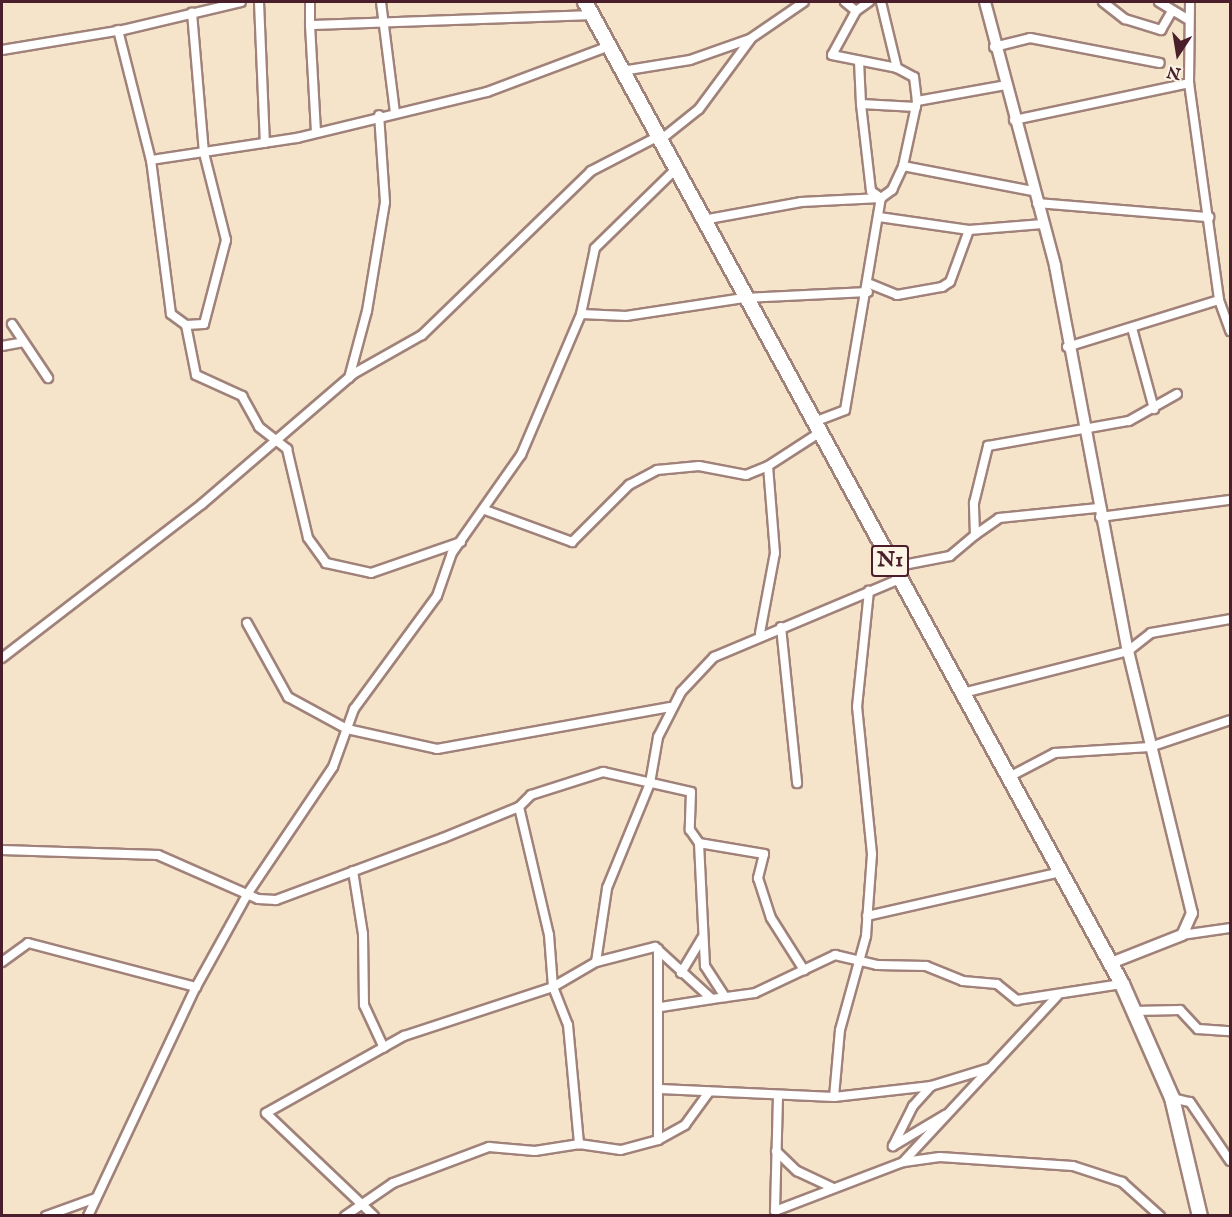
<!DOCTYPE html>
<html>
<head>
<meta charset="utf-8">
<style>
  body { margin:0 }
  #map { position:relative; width:1232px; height:1217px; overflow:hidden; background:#f6e4ca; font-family:"IM FELL English",serif }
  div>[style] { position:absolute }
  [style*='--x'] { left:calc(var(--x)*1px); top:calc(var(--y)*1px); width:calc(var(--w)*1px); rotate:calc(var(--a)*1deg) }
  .roads { filter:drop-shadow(2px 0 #a0827a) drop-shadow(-2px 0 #a0827a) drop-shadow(0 2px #a0827a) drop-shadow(0 -2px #a0827a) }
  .minor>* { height:8px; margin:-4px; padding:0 4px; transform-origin:4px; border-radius:4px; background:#fff }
  .tertiary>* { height:10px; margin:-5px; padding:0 5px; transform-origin:5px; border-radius:5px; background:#fff }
  .primary>* { height:14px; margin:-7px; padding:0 7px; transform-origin:7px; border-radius:7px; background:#fff }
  span { translate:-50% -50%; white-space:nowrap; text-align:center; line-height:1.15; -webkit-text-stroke:4.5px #fcf5e5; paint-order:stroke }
  .shield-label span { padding:2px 4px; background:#fcf5e5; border:2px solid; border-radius:4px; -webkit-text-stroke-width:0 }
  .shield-label { font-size:21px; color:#4a1f2b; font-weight:700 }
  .frame { position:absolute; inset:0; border:3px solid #4a1f2b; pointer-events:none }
  .north { position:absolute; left:1148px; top:24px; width:60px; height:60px; -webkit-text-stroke:4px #fcf5e5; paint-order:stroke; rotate:192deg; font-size:16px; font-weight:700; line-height:24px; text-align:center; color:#4a1f2b }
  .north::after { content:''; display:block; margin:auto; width:21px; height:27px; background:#4a1f2b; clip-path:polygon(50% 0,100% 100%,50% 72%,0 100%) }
</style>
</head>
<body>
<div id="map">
  <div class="roads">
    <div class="minor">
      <div style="--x:259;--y:2;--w:141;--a:87.6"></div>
      <div style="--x:310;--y:2;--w:23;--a:90"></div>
      <div style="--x:310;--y:25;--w:280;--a:-2"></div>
      <div style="--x:381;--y:2;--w:112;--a:82.8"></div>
      <div style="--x:845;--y:2;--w:14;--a:39"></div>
      <div style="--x:856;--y:11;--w:50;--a:118.6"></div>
      <div style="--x:832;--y:55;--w:66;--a:11.3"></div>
      <div style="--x:881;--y:2;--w:68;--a:76.4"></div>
      <div style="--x:897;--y:68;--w:19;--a:28"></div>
      <div style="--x:914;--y:77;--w:24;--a:83"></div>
      <div style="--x:1103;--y:2;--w:28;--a:38"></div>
      <div style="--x:1125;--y:19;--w:38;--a:17"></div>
      <div style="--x:1161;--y:30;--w:20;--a:-60"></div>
      <div style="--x:1159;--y:2;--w:33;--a:31"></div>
      <div style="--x:1190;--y:2;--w:81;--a:90.7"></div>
      <div style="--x:1189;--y:83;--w:219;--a:82.1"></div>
      <div style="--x:1219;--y:300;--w:33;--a:70"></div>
      <div style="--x:856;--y:11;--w:16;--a:-35"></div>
      <div style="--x:310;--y:25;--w:107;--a:86.8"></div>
      <div style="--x:118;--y:30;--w:134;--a:75.8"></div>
      <div style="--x:151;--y:160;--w:148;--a:-8.6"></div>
      <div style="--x:297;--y:138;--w:195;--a:-13.6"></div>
      <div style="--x:487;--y:92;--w:128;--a:-20.6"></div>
      <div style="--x:994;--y:47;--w:37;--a:-14"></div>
      <div style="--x:1030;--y:38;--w:132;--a:10.9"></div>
      <div style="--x:2;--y:50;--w:123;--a:-9.4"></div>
      <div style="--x:123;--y:30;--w:121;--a:-13.3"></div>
      <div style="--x:859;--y:61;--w:43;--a:87.3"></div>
      <div style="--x:622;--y:71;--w:69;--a:-9.2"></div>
      <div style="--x:690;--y:60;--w:64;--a:-19.3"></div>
      <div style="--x:750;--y:39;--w:65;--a:-34.4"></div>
      <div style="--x:1014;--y:120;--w:179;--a:-11.9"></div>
      <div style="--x:659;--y:141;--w:51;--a:-38.7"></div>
      <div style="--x:699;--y:109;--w:86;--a:-53.5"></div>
      <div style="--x:151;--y:160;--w:155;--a:82.6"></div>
      <div style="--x:171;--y:314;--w:19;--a:36"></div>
      <div style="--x:186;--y:325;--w:51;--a:78.7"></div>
      <div style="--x:196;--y:375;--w:51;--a:24.5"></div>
      <div style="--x:242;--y:396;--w:35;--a:61"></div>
      <div style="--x:259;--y:427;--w:36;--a:38"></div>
      <div style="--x:287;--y:449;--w:91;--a:76.7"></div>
      <div style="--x:308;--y:538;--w:31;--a:54"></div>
      <div style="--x:326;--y:563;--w:46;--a:12.5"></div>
      <div style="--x:371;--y:573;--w:95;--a:-19"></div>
      <div style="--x:903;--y:166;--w:132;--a:10.9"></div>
      <div style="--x:881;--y:198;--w:12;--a:-145"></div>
      <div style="--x:871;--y:191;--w:88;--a:-96.6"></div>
      <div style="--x:861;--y:104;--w:55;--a:3.1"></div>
      <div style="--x:1037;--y:203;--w:173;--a:4.7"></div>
      <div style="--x:879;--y:217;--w:91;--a:8.2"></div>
      <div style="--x:969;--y:230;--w:74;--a:-4.6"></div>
      <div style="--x:703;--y:220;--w:100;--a:-10.4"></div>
      <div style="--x:801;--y:202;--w:80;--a:-2.9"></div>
      <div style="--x:870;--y:284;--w:29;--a:22"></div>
      <div style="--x:897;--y:295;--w:46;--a:-10.1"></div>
      <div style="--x:942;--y:287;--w:9;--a:-32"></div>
      <div style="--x:950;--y:282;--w:55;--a:-69.9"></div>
      <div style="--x:581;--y:314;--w:45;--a:2.5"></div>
      <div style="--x:626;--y:316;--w:119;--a:-8.7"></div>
      <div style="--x:744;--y:298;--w:124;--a:-2.8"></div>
      <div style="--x:12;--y:324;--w:65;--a:56.3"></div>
      <div style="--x:186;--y:325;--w:18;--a:-3"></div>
      <div style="--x:204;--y:324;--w:87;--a:-75.3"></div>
      <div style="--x:226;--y:240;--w:90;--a:-104.2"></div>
      <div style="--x:204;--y:153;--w:141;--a:-94.9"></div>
      <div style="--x:1132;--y:328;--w:84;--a:74.8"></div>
      <div style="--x:2;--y:346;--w:22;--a:-10"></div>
      <div style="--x:1067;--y:347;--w:159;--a:-17.2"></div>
      <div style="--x:349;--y:378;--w:69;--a:-75"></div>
      <div style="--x:367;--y:311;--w:110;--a:-80.6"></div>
      <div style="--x:385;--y:202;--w:87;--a:-93.9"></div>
      <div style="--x:814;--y:422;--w:33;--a:-21"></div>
      <div style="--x:845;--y:410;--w:215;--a:-80.4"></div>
      <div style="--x:881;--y:198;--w:14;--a:-36"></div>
      <div style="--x:892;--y:190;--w:26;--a:-65"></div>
      <div style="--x:903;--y:166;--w:66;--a:-77.8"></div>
      <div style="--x:917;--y:101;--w:90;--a:-10.2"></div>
      <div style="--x:485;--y:510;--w:93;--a:20.2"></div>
      <div style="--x:572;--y:542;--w:81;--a:-45"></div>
      <div style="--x:629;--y:485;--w:32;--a:-28"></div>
      <div style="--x:657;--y:470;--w:42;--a:-5.4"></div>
      <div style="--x:699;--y:466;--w:48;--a:10.8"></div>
      <div style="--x:746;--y:475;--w:24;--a:-22"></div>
      <div style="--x:1100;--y:517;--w:131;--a:-7.5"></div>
      <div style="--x:975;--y:535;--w:29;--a:-35"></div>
      <div style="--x:999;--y:518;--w:100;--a:-5.8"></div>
      <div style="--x:893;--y:567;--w:58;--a:-10.9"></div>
      <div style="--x:950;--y:556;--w:33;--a:-40"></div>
      <div style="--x:975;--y:535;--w:32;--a:-92"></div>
      <div style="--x:974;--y:503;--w:59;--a:-76.2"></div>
      <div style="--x:988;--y:446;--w:143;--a:-10.1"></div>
      <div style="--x:1129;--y:421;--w:55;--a:-29.4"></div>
      <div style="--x:247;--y:623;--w:85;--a:61"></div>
      <div style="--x:288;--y:697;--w:67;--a:28.5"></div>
      <div style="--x:347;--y:729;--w:92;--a:12.5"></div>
      <div style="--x:437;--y:749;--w:237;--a:-10.2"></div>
      <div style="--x:781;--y:627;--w:157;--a:84.1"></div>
      <div style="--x:760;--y:633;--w:81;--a:-79.4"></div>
      <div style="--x:775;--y:553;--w:87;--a:-94.6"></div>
      <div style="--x:768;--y:466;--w:61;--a:-32.9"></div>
      <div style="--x:2;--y:658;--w:252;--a:-37.6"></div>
      <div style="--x:202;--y:504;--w:199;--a:-40.7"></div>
      <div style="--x:353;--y:374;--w:79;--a:-29.5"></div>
      <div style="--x:422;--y:335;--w:235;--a:-44.1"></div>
      <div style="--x:591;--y:171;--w:74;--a:-27.3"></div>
      <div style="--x:963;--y:693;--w:170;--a:-14.3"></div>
      <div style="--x:1128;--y:651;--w:29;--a:-38"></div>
      <div style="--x:1151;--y:633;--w:80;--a:-10"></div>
      <div style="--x:1009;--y:777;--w:52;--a:-27.6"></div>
      <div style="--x:1055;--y:753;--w:95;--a:-3.6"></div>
      <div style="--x:1150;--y:747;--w:84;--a:-18.6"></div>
      <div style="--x:519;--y:807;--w:131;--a:76.8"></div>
      <div style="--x:549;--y:935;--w:52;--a:85.6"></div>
      <div style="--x:553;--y:987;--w:41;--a:68.5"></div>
      <div style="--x:568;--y:1025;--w:120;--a:84.7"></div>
      <div style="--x:579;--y:1144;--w:42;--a:8.1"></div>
      <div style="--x:621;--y:1150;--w:38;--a:-15"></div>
      <div style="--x:658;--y:1140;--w:31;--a:-29"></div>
      <div style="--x:685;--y:1125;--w:41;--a:-54"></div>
      <div style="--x:699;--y:843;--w:123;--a:87.2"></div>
      <div style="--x:705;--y:966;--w:37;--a:57"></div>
      <div style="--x:2;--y:850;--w:156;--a:1.8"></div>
      <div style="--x:158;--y:855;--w:109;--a:23.7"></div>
      <div style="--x:258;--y:899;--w:18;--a:3"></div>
      <div style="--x:276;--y:900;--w:178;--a:-20.4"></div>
      <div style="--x:443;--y:838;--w:82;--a:-22.2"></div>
      <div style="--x:519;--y:807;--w:17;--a:-45"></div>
      <div style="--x:531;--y:795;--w:76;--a:-17.7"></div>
      <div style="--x:603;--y:772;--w:90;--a:12.8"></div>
      <div style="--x:691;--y:792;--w:38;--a:92"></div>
      <div style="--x:690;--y:830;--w:16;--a:55"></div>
      <div style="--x:699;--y:843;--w:66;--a:9.6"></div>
      <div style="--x:764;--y:854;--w:25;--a:104"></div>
      <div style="--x:758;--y:878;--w:42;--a:72"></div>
      <div style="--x:771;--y:918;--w:62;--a:57.6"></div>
      <div style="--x:353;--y:871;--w:64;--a:81"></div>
      <div style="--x:363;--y:934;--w:71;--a:89.2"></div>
      <div style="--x:364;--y:1005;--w:47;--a:65.1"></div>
      <div style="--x:867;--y:916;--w:199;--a:-12.8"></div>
      <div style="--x:1182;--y:935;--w:49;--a:-8.3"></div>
      <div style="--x:658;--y:949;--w:191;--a:90"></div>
      <div style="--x:2;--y:962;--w:32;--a:-36"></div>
      <div style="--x:28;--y:943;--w:174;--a:14.7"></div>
      <div style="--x:596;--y:962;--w:61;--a:-14.3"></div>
      <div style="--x:655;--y:947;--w:77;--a:42.4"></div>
      <div style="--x:712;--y:999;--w:43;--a:-7.9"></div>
      <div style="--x:755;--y:993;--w:89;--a:-25.4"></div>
      <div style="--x:835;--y:955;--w:43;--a:13.4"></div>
      <div style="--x:877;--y:965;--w:49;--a:1.2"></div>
      <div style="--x:926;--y:966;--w:40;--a:22"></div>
      <div style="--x:963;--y:981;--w:34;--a:5"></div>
      <div style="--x:997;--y:984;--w:26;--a:39"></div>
      <div style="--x:1017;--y:1000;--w:106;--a:-8.7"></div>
      <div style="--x:681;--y:973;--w:41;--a:-59"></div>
      <div style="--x:661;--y:1007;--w:52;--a:-8.9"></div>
      <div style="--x:1134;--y:1011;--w:46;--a:-1.2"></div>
      <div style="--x:1180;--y:1010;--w:26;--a:47"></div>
      <div style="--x:1198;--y:1029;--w:32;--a:4"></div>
      <div style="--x:931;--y:1086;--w:27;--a:132"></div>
      <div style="--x:913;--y:1106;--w:45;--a:116.6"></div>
      <div style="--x:893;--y:1146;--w:61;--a:-30.8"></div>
      <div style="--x:660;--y:1089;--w:174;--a:2.6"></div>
      <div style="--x:834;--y:1097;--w:98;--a:-6.5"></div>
      <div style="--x:931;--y:1086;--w:62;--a:-17"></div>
      <div style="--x:834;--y:1097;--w:67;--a:-84.9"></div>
      <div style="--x:840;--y:1030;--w:98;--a:-74.5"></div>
      <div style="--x:866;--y:936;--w:82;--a:-85.8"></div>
      <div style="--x:872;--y:854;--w:148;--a:-95.8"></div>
      <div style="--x:857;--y:707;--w:117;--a:-84.1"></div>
      <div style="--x:1172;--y:1098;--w:18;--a:13"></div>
      <div style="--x:1190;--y:1102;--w:71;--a:55.9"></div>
      <div style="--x:776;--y:1151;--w:29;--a:44"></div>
      <div style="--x:797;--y:1171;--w:38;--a:25"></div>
      <div style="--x:904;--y:1162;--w:36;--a:-8"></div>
      <div style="--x:940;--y:1157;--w:133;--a:3.9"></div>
      <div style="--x:1073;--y:1166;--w:52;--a:18.1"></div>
      <div style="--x:1122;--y:1182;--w:51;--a:41.8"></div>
      <div style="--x:775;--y:1211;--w:137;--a:-20.9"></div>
      <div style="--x:903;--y:1162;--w:226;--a:-47.1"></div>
      <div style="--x:775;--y:1211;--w:114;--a:-88.5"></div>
      <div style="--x:46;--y:1216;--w:53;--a:-19.8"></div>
      <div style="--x:88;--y:1216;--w:253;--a:-64.8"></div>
      <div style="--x:196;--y:987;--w:107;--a:-61"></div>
      <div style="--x:248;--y:893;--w:152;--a:-56"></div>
      <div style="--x:333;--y:767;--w:62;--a:-70.1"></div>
      <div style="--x:354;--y:709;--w:140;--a:-53.7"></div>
      <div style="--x:437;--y:596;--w:46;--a:-70.8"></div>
      <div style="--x:452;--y:553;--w:120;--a:-54.9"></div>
      <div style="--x:521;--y:455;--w:153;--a:-66.9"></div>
      <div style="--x:581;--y:314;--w:67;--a:-78"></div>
      <div style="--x:595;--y:248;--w:112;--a:-44.3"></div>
      <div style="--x:345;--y:1216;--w:58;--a:-34.5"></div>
      <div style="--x:393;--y:1183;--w:103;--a:-20.6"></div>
      <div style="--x:489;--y:1147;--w:46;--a:5"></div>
      <div style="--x:535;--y:1151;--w:45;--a:-9"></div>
      <div style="--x:374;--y:1216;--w:149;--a:-136.4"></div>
      <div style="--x:266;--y:1113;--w:158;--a:-29.2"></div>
      <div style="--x:404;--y:1036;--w:157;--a:-18.2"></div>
      <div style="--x:553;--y:987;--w:50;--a:-30.2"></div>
      <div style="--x:596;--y:962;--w:75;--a:-81.5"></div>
      <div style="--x:607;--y:888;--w:113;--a:-67.7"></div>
      <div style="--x:650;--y:783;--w:47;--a:-80.1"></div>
      <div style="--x:658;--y:737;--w:51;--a:-62.9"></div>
      <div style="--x:681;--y:692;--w:48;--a:-46.7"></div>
      <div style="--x:714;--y:657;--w:202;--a:-22.8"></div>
    </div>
    <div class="tertiary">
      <div style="--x:985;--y:2;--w:273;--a:75.1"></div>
      <div style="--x:1055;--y:266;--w:392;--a:79.3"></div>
      <div style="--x:1128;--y:651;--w:270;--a:76.3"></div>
      <div style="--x:1192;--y:913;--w:24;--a:114"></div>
      <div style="--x:1182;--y:935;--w:76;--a:158.5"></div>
    </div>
    <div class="primary">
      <div style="--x:585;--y:2;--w:1119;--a:61.33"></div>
      <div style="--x:1122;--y:984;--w:124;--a:66.3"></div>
      <div style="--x:1172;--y:1098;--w:121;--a:76.7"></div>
    </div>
  </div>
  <div class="shield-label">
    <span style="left:890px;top:561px">N1</span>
  </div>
  <div class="frame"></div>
  <div class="north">N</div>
</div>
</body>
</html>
